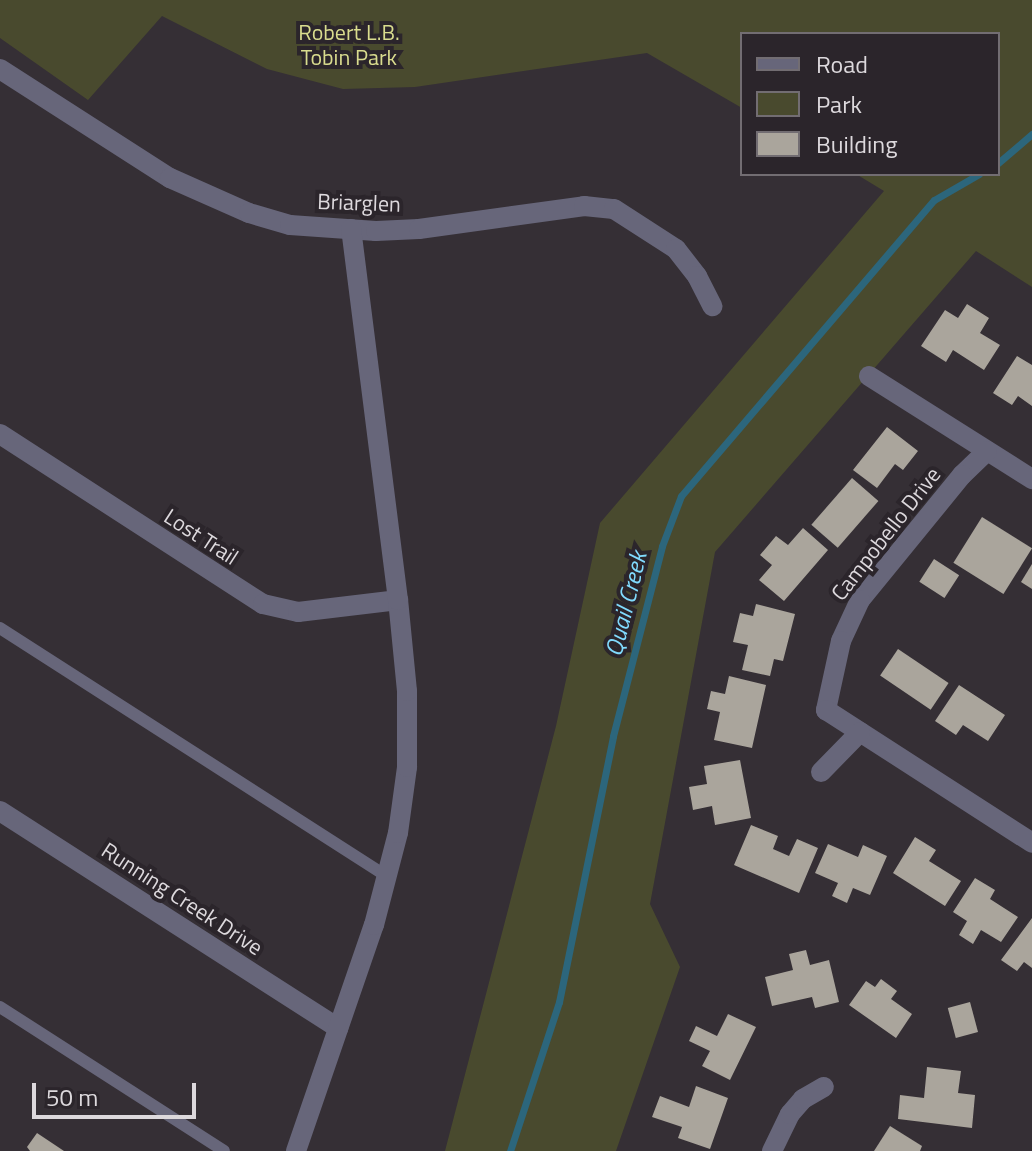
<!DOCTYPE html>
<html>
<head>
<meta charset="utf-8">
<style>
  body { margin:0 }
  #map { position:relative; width:1032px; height:1151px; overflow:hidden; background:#352f35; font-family:"Titillium Web",sans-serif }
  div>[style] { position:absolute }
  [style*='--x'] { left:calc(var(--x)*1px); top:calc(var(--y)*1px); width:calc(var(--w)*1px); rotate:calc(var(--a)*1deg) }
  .green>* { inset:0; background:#494a2e }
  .stream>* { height:7px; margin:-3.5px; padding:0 3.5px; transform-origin:3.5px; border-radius:3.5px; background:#2c667c }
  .building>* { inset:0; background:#aaa59c; transform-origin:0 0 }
  .service>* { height:12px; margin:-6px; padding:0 6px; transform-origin:6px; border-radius:6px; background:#67667a }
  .minor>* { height:20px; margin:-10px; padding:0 10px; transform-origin:10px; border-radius:10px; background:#67667a }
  span { translate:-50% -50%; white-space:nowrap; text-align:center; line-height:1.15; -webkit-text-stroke:8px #2b252b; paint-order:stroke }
  .park-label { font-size:22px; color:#d9dc8e }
  .street-label { font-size:22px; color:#ddd9dd }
  .water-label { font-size:24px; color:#81dbfe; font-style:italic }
  .legend { position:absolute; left:740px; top:32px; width:260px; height:144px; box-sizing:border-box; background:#2b252b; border:2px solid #726d72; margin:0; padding:10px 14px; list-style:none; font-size:24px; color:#ddd9dd }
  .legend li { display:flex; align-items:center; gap:16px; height:40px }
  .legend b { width:40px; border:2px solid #726d72 }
  .scale { position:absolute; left:32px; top:1083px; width:164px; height:36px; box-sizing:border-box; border:4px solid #ddd9dd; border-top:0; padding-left:10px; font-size:24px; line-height:28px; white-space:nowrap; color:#ddd9dd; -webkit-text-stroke:6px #2b252b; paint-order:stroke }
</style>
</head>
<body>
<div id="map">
  <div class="green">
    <div style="clip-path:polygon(0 0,1032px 0,1032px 287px,976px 251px,715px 552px,650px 904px,680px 967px,616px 1151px,445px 1151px,556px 726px,600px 523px,884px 191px,856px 174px,998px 174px,998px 34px,742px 34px,742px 108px,647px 53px,415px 87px,343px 89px,267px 69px,162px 16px,88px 100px,0 38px)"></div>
  </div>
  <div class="stream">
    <div style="--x:998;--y:163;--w:45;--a:-40.5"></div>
    <div style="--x:510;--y:1151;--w:157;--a:-71.8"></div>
    <div style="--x:559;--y:1002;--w:271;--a:-78.5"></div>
    <div style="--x:613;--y:736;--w:196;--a:-75.5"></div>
    <div style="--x:662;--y:546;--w:53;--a:-69.2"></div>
    <div style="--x:681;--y:496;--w:389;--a:-49.5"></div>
    <div style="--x:934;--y:200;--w:52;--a:-30"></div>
  </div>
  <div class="building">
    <div style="clip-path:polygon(967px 304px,989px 318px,980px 333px,1000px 345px,984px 370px,953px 350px,946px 362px,921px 346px,945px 310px,958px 318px)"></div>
    <div style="clip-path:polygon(1017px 356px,1032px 365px,1032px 406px,1018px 396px,1012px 405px,993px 393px)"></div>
    <div style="clip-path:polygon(887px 427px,918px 451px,903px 470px,895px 464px,877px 488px,853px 470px)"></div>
    <div style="left:852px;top:478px;width:35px;height:62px;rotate:41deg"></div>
    <div style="left:982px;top:517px;width:59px;height:54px;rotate:32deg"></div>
    <div style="clip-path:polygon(803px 528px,828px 550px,784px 601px,759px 580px,772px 565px,760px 555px,776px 536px,788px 545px)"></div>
    <div style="left:934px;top:559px;width:30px;height:27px;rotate:33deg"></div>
    <div style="clip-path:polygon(1032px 564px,1032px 589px,1021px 582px)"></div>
    <div style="clip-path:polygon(756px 604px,795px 614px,783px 661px,774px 659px,770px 676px,742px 670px,748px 645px,733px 642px,740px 613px,753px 616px)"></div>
    <div style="left:898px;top:649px;width:61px;height:32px;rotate:34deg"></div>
    <div style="clip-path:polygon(729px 676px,766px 685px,752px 748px,714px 740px,720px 712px,707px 709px,711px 691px,725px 694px)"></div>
    <div style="clip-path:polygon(959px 685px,1005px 715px,988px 741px,963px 725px,956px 735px,935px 721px)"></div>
    <div style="clip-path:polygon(740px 760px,751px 818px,715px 825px,712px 806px,693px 810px,689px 787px,707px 784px,704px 766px)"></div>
    <div style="clip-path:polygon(751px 825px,778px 836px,773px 849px,789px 856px,797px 839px,818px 848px,799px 893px,734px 865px)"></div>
    <div style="clip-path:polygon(915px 837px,936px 850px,929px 861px,961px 881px,945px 906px,893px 873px)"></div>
    <div style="clip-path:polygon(828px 844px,858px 857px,863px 845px,887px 856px,870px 895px,853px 888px,847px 903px,832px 896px,838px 883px,815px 873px)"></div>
    <div style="clip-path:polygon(975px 878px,995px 890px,990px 899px,1018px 917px,1001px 942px,981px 930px,973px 944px,959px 935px,967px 921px,953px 912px)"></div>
    <div style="clip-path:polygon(1032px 918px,1032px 968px,1024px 962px,1017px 971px,1001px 960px)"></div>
    <div style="clip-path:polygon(806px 950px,810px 965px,829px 960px,839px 1002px,815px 1008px,812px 997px,772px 1006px,765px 977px,793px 970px,789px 954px)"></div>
    <div style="clip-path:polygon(881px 979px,897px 991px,891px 999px,912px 1014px,896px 1038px,849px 1005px,866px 981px,875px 987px)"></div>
    <div style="left:970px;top:1002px;width:31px;height:23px;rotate:75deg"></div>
    <div style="clip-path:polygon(728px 1014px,756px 1027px,730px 1080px,702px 1066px,710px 1051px,689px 1041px,696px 1026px,717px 1036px)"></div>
    <div style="clip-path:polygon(927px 1067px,961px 1071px,958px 1093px,975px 1095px,972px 1128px,898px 1119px,900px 1095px,924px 1098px)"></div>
    <div style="clip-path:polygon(696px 1086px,728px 1098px,710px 1149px,678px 1138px,682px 1127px,652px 1117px,660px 1096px,689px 1107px)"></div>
    <div style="clip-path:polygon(890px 1126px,922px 1146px,920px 1151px,874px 1151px)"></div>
    <div style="clip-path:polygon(37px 1133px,64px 1151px,30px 1151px,27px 1147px)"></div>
  </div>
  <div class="service">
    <div style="--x:0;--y:628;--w:460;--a:32.7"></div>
    <div style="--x:0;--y:1007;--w:266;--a:32.7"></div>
  </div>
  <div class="minor">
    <div style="--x:0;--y:69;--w:202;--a:32.7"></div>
    <div style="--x:170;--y:178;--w:86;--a:23.9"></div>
    <div style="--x:249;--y:213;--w:43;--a:16.3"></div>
    <div style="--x:290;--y:225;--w:86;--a:4"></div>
    <div style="--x:376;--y:231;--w:43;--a:-2.7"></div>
    <div style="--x:419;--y:229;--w:167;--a:-7.9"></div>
    <div style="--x:584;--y:206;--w:30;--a:6"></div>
    <div style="--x:614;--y:209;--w:74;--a:32.8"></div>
    <div style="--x:676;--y:249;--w:34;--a:52"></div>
    <div style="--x:697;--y:276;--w:34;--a:63"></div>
    <div style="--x:869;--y:376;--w:193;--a:32.3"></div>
    <div style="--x:0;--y:434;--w:313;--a:32.9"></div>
    <div style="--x:263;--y:604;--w:36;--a:13"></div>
    <div style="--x:298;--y:612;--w:101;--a:-6.8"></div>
    <div style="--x:987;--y:451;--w:35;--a:136"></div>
    <div style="--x:962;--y:475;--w:161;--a:129.2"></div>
    <div style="--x:860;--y:600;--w:45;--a:114.9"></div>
    <div style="--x:841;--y:641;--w:71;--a:102.3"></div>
    <div style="--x:826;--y:710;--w:245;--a:32.8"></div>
    <div style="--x:821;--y:772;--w:56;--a:-45.7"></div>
    <div style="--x:0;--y:811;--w:402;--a:32.7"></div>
    <div style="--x:296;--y:1151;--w:239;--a:-71"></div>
    <div style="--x:374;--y:925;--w:95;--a:-75.4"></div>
    <div style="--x:398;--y:833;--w:67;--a:-82.2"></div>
    <div style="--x:407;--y:767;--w:76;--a:-90"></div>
    <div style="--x:407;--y:691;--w:91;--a:-95.6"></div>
    <div style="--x:398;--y:600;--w:374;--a:-97.2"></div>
    <div style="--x:772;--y:1151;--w:41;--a:-64.1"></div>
    <div style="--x:790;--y:1114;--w:20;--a:-49"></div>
    <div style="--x:803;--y:1099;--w:24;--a:-30"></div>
  </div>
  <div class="park-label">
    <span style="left:349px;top:45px">Robert L.B.<br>Tobin Park</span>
  </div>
  <div class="street-label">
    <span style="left:359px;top:203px;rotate:2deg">Briarglen</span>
    <span style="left:886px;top:534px;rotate:-52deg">Campobello Drive</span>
    <span style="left:201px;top:537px;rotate:33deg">Lost Trail</span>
    <span style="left:182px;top:899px;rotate:33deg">Running Creek Drive</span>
  </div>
  <div class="water-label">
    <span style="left:626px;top:604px;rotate:-76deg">Quail Creek</span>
  </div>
  <ul class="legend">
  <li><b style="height:10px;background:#67667a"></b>Road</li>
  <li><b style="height:22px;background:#494a2e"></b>Park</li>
  <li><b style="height:22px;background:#aaa59c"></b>Building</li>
  </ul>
  <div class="scale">50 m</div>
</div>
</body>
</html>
